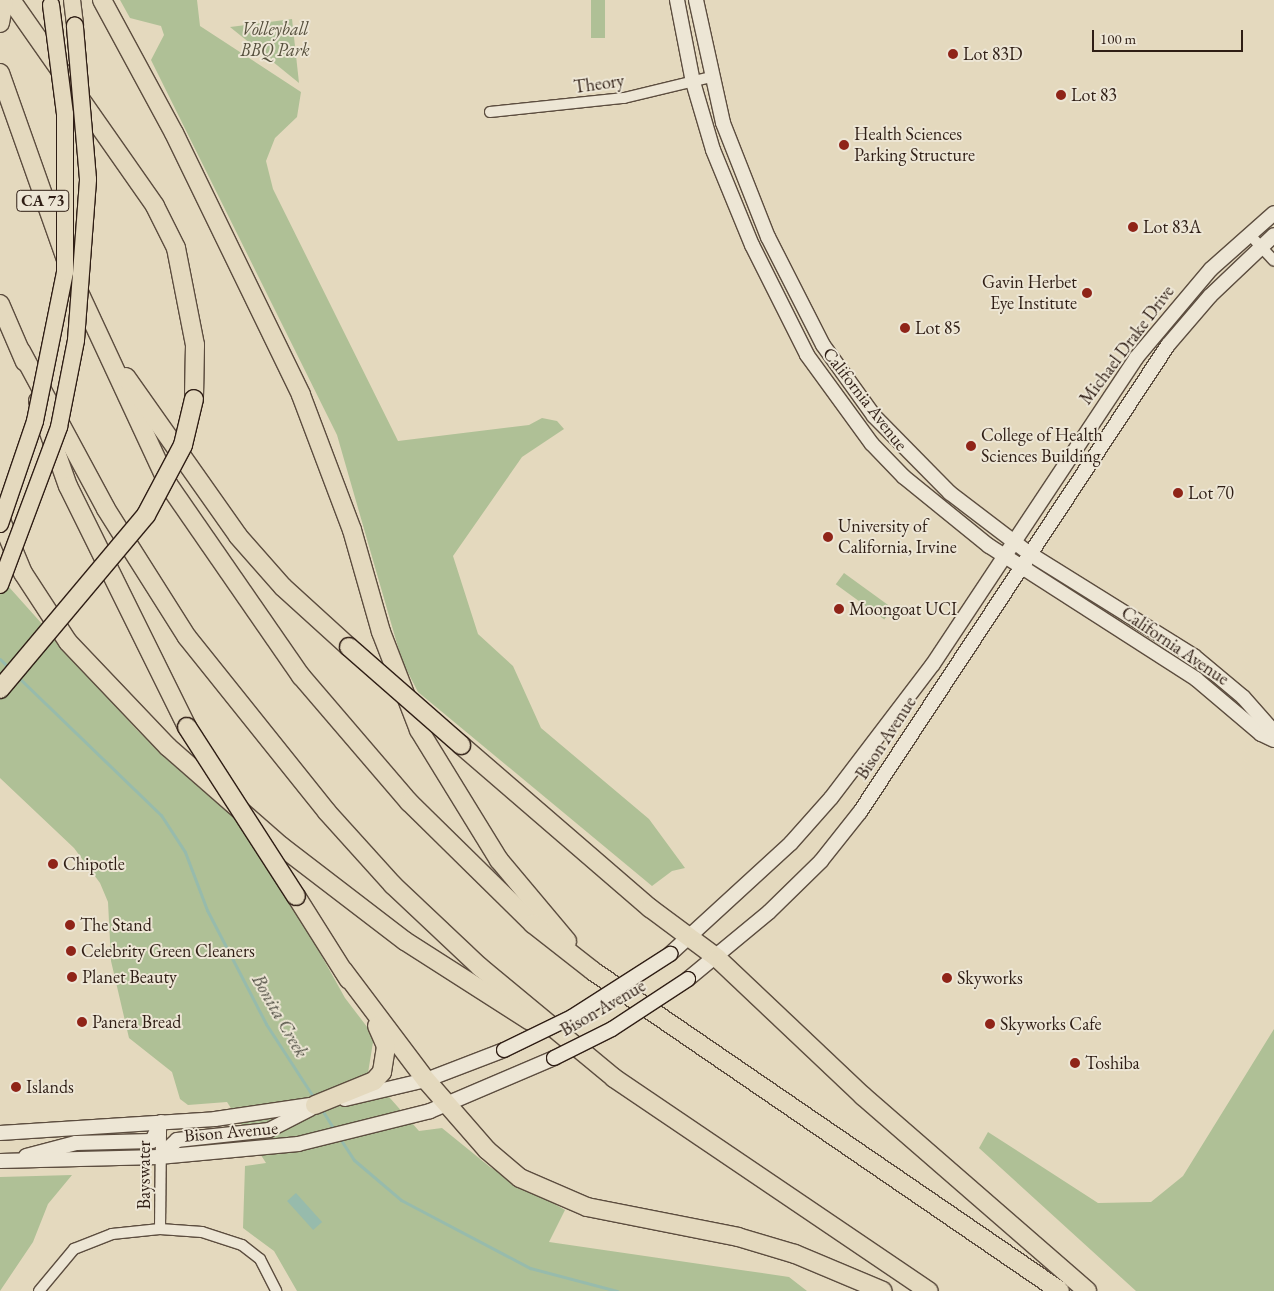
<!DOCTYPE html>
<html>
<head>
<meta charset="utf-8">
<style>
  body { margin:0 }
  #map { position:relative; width:1274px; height:1291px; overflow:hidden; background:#e4d9be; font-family:"EB Garamond",serif }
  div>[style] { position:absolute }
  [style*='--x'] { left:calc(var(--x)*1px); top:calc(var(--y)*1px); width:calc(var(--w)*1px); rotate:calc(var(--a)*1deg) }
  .green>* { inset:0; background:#afc096; transform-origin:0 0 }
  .water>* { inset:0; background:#97bbac; transform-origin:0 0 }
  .stream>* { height:3px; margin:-1.5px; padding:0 1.5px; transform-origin:1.5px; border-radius:1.5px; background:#97bbac }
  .roads { filter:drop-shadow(1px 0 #5c4d3f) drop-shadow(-1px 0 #5c4d3f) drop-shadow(0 1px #5c4d3f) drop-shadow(0 -1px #5c4d3f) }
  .street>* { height:10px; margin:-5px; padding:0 5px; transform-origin:5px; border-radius:5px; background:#ede6d5 }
  .secondary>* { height:14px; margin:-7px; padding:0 7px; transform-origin:7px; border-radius:7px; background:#ede6d5 }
  .primary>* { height:16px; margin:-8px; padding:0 8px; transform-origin:8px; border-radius:8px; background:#e4d9be }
  .highway>* { height:18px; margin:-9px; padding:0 9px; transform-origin:9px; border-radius:9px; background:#e4d9be }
  .bridges { filter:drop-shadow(1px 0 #2f1e15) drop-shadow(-1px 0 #2f1e15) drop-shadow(0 1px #2f1e15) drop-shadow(0 -1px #2f1e15) }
  .secondary-bridge>* { height:14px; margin:-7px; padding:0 7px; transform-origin:7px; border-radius:7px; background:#ede6d5 }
  .primary-bridge>* { height:16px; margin:-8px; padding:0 8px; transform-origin:8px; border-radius:8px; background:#e4d9be }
  .highway-bridge>* { height:18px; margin:-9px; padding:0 9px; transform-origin:9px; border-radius:9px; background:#e4d9be }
  .dots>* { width:14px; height:14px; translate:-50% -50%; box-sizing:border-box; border:2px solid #ede6d5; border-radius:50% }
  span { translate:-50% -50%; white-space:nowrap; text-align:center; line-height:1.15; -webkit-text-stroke:4px #ede6d5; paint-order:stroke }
  .shield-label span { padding:1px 4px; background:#ede6d5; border:1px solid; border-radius:4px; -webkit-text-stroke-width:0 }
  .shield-label { font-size:16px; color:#2f1e15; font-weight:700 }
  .park-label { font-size:18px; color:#554f3c; font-style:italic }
  .poi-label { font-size:18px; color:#2f1e15 }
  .left { translate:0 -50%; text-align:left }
  .right { translate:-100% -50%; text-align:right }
  .street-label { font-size:18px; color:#2f1e15 }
  .water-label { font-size:19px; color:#4e4d42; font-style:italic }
  .scale { position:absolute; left:1092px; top:30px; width:151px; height:22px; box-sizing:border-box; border:2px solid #2f1e15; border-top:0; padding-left:6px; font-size:15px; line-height:18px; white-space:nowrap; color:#2f1e15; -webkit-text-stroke:4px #ede6d5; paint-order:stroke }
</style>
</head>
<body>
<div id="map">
  <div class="green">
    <div style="clip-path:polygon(120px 0,197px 0,200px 26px,301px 92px,297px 117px,275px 138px,266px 161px,273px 189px,398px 441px,529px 425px,542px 418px,557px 421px,564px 429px,522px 457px,453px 556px,478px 634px,513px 666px,541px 728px,649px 819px,685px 868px,672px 871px,652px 886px,418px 692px,402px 661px,337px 435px,151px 60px,164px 35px,161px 26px,130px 18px)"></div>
    <div style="left:591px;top:0;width:14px;height:38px"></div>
    <div style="clip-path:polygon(292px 19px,299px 83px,230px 27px)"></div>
    <div style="left:844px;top:573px;width:60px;height:14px;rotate:36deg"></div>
    <div style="clip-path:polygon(0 577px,137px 730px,241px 824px,289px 897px,345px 998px,374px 1036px,368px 1073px,419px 1131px,442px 1128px,490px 1167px,565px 1210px,549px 1242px,789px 1277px,807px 1291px,297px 1291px,274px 1251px,243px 1228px,245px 1166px,266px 1163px,227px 1102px,188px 1105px,180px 1099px,172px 1072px,129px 1038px,111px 961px,108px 902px,100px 883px,74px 848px,0 778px)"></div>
    <div style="clip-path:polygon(1274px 1029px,1274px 1291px,1136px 1291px,979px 1148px,988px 1132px,1098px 1203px,1151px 1202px,1183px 1176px)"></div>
    <div style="clip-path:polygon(72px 1175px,48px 1204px,33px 1242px,0 1291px,0 1177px)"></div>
  </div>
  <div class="water">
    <div style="left:296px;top:1193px;width:39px;height:12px;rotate:48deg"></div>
  </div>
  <div class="stream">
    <div style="--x:0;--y:659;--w:14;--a:45"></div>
    <div style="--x:18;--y:677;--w:199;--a:44"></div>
    <div style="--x:161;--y:815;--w:44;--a:57"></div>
    <div style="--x:185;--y:852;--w:62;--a:69.2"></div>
    <div style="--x:207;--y:910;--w:128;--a:62.6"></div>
    <div style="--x:266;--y:1024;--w:88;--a:57"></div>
    <div style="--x:322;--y:1110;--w:26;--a:58"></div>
    <div style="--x:339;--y:1137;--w:27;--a:57"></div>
    <div style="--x:354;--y:1160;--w:62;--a:40.4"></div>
    <div style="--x:401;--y:1200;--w:146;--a:27.8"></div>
    <div style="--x:530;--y:1268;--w:90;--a:14.8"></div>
  </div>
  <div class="roads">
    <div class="street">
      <div style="--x:490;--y:112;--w:135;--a:-6"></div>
      <div style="--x:624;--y:98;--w:89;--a:-13.6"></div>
      <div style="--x:1250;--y:235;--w:35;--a:47"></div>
      <div style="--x:160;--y:1229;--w:101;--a:-89.4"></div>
      <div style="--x:39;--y:1291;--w:55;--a:-50.2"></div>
      <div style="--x:74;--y:1249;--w:41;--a:-21.5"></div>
      <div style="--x:112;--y:1234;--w:48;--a:-5.9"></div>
      <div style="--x:160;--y:1229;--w:42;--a:4.1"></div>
      <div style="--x:202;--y:1232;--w:42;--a:18"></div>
      <div style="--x:242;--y:1245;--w:23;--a:38"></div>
      <div style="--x:260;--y:1259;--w:36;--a:63"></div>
    </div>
    <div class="secondary">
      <div style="--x:677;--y:0;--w:84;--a:79"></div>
      <div style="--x:693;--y:82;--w:71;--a:73.6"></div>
      <div style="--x:713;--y:150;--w:103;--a:67.7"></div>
      <div style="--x:752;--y:245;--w:123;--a:63.4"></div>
      <div style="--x:807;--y:355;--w:110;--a:53.9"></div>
      <div style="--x:872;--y:444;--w:46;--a:45.9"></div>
      <div style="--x:904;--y:477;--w:109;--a:39.1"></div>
      <div style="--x:989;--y:546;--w:246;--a:32.7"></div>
      <div style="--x:1196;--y:679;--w:85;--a:40.2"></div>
      <div style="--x:1261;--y:734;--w:14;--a:25"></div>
      <div style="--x:696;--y:0;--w:126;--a:77.6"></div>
      <div style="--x:723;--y:123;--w:123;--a:68.5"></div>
      <div style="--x:768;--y:237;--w:121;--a:63"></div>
      <div style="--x:823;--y:345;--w:87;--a:54.3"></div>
      <div style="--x:874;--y:416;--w:108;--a:45.4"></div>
      <div style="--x:950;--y:493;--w:101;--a:37.3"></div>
      <div style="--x:1030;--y:554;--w:193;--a:31.9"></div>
      <div style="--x:1194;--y:656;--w:64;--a:39.9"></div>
      <div style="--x:1243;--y:697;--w:47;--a:48.5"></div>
      <div style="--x:670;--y:954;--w:164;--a:-42.5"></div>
      <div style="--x:791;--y:843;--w:60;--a:-48.4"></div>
      <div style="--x:831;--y:798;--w:168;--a:-52.7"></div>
      <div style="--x:933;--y:664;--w:367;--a:-56.4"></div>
      <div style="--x:1136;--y:358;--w:116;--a:-49.9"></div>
      <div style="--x:1211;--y:269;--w:84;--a:-41.6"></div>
      <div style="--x:688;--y:979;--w:105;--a:-39.6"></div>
      <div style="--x:769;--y:912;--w:73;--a:-44.4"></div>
      <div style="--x:821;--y:861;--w:63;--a:-51.5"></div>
      <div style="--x:860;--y:812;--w:559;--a:-56.59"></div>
      <div style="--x:1168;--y:345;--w:65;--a:-49.4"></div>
      <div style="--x:1210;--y:296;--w:88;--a:-43.6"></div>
      <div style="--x:345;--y:1099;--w:83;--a:-13.2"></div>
      <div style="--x:426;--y:1080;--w:84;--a:-21"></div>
      <div style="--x:0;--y:1133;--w:215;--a:-3.7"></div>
      <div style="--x:215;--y:1119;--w:110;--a:-8.4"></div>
      <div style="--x:26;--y:1156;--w:52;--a:-14.6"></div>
      <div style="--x:76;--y:1143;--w:76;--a:-1.5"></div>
      <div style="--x:152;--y:1141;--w:21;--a:-65"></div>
      <div style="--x:159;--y:1157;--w:25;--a:-43"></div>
      <div style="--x:177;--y:1140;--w:93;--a:-6.2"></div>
      <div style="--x:269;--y:1130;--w:46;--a:-27.1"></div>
      <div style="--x:0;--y:1161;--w:159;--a:-1.4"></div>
      <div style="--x:159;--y:1157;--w:140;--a:-5.3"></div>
      <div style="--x:298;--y:1144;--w:136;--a:-14"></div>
      <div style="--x:430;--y:1111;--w:135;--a:-23.1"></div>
    </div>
    <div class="primary">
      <div style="--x:72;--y:0;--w:26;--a:83"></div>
    </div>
    <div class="highway">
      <div style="--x:11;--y:0;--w:251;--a:55"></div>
      <div style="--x:155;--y:206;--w:47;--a:63.4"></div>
      <div style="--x:176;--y:248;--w:99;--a:78.9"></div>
      <div style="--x:195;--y:345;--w:54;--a:91.1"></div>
      <div style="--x:102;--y:0;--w:151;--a:61.6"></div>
      <div style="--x:174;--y:133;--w:291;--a:64.1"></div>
      <div style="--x:301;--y:395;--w:144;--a:69.3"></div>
      <div style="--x:352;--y:530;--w:106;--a:74.1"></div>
      <div style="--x:381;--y:632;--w:105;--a:68.8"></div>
      <div style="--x:419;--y:730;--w:153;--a:58.4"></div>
      <div style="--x:499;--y:860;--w:106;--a:50"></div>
      <div style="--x:0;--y:23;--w:23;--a:-80"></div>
      <div style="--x:0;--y:73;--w:197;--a:70.5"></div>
      <div style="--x:78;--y:290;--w:214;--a:65.1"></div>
      <div style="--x:168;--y:484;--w:234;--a:55.3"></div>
      <div style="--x:301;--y:676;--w:166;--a:49.4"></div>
      <div style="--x:409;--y:802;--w:174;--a:44.5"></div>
      <div style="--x:533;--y:924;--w:76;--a:38.1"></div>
      <div style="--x:593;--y:971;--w:566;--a:34.42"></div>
      <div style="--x:0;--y:304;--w:63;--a:66.7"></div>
      <div style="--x:21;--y:351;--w:179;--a:61.7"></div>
      <div style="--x:106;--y:509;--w:151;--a:57.7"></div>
      <div style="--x:187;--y:637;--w:224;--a:51.3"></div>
      <div style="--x:327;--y:812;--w:98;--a:47.9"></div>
      <div style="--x:393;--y:885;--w:120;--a:43.3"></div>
      <div style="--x:480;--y:967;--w:174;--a:39.6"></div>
      <div style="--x:614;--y:1078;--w:380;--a:34.1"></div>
      <div style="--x:126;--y:377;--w:194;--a:54.8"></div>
      <div style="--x:238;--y:536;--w:68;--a:48.6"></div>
      <div style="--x:283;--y:587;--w:89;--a:42.3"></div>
      <div style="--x:38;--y:401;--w:90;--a:70.6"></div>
      <div style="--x:68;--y:486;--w:269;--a:63.7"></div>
      <div style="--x:0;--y:518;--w:60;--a:67.3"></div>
      <div style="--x:23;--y:573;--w:82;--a:56.9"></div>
      <div style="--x:68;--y:642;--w:145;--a:46.4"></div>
      <div style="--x:168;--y:747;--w:150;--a:41.2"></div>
      <div style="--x:281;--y:846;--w:156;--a:37.5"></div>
      <div style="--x:405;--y:941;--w:148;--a:32.6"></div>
      <div style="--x:461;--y:745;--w:250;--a:40.8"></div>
      <div style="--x:650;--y:908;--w:84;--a:36.7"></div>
      <div style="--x:717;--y:958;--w:201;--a:43.4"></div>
      <div style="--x:863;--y:1096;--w:297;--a:41"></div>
      <div style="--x:296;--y:896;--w:99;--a:57.8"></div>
      <div style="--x:343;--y:970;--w:138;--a:53"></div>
      <div style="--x:426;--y:1080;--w:93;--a:48.9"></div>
      <div style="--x:487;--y:1150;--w:43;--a:40.3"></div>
      <div style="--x:520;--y:1178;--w:73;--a:23.4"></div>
      <div style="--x:587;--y:1207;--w:154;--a:11.2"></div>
      <div style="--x:738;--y:1237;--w:59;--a:16.6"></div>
      <div style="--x:795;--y:1254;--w:95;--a:22.8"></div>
      <div style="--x:315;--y:1105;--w:64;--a:-22.1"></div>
      <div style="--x:374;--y:1081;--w:12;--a:-48"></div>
      <div style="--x:382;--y:1072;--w:26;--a:-81"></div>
      <div style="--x:386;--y:1046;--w:22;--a:-114"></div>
    </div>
  </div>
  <div class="bridges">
    <div class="secondary-bridge">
      <div style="--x:504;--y:1050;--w:76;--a:-25.9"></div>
      <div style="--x:572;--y:1017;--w:117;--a:-32.7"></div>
      <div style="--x:554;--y:1058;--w:65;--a:-26.6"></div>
      <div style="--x:612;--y:1029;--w:91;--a:-33.3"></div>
    </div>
    <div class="primary-bridge">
      <div style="--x:0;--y:524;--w:109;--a:-71.2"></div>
      <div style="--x:35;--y:421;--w:152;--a:-78.6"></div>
      <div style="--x:65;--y:272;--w:158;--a:-90"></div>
      <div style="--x:65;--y:114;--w:110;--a:-97.3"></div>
      <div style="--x:0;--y:585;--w:169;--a:-69.5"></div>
      <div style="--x:59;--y:427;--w:89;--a:-78.9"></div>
      <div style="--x:76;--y:340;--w:161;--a:-85.7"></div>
      <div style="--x:88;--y:179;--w:154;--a:-94.9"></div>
    </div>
    <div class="highway-bridge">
      <div style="--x:349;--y:647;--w:149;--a:41.2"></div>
      <div style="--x:0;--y:689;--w:227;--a:-50"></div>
      <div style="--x:146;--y:515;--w:79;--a:-62.1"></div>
      <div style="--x:183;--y:445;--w:47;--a:-76.6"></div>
      <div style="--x:187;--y:727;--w:201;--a:57.2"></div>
    </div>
  </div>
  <div class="dots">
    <div style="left:953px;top:54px;background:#8f2418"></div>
    <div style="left:1061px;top:95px;background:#8f2418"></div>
    <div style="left:844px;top:145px;background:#8f2418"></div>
    <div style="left:1133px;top:227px;background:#8f2418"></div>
    <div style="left:1087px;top:293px;background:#8f2418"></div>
    <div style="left:905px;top:328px;background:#8f2418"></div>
    <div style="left:971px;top:446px;background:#8f2418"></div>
    <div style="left:1178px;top:493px;background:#8f2418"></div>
    <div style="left:828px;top:537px;background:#8f2418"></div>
    <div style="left:839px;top:609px;background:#8f2418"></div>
    <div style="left:53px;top:864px;background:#8f2418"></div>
    <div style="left:70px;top:925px;background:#8f2418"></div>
    <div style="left:71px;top:951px;background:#8f2418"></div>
    <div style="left:72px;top:977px;background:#8f2418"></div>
    <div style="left:947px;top:978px;background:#8f2418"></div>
    <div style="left:82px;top:1022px;background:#8f2418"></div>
    <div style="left:990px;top:1024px;background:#8f2418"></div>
    <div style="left:1075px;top:1063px;background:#8f2418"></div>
    <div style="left:16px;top:1087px;background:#8f2418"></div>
  </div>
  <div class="shield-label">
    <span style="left:43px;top:201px">CA 73</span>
  </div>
  <div class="park-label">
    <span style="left:275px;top:40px">Volleyball<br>BBQ Park</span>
  </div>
  <div class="poi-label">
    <span class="left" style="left:963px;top:54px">Lot 83D</span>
    <span class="left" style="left:1071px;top:95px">Lot 83</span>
    <span class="left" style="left:854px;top:145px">Health Sciences<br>Parking Structure</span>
    <span class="left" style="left:1143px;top:227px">Lot 83A</span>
    <span class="right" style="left:1077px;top:293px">Gavin Herbet<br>Eye Institute</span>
    <span class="left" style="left:915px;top:328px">Lot 85</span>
    <span class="left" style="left:981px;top:446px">College of Health<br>Sciences Building</span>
    <span class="left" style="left:1188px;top:493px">Lot 70</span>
    <span class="left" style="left:838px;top:537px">University of<br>California, Irvine</span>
    <span class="left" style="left:849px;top:609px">Moongoat UCI</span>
    <span class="left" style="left:63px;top:864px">Chipotle</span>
    <span class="left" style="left:80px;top:925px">The Stand</span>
    <span class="left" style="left:81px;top:951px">Celebrity Green Cleaners</span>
    <span class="left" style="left:82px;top:977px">Planet Beauty</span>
    <span class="left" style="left:957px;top:978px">Skyworks</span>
    <span class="left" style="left:92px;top:1022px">Panera Bread</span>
    <span class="left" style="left:1000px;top:1024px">Skyworks Cafe</span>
    <span class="left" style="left:1085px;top:1063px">Toshiba</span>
    <span class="left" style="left:26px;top:1087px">Islands</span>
  </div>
  <div class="street-label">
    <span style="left:599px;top:84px;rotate:-8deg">Theory</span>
    <span style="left:1127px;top:345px;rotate:-53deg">Michael Drake Drive</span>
    <span style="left:865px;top:399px;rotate:52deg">California Avenue</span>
    <span style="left:1175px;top:646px;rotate:34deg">California Avenue</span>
    <span style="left:886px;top:738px;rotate:-57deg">Bison Avenue</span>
    <span style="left:603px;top:1008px;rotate:-30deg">Bison Avenue</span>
    <span style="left:231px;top:1132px;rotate:-5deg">Bison Avenue</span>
    <span style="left:144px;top:1175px;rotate:-90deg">Bayswater</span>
  </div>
  <div class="water-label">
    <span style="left:280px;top:1016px;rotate:60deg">Bonita Creek</span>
  </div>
  <div class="scale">100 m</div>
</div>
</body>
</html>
